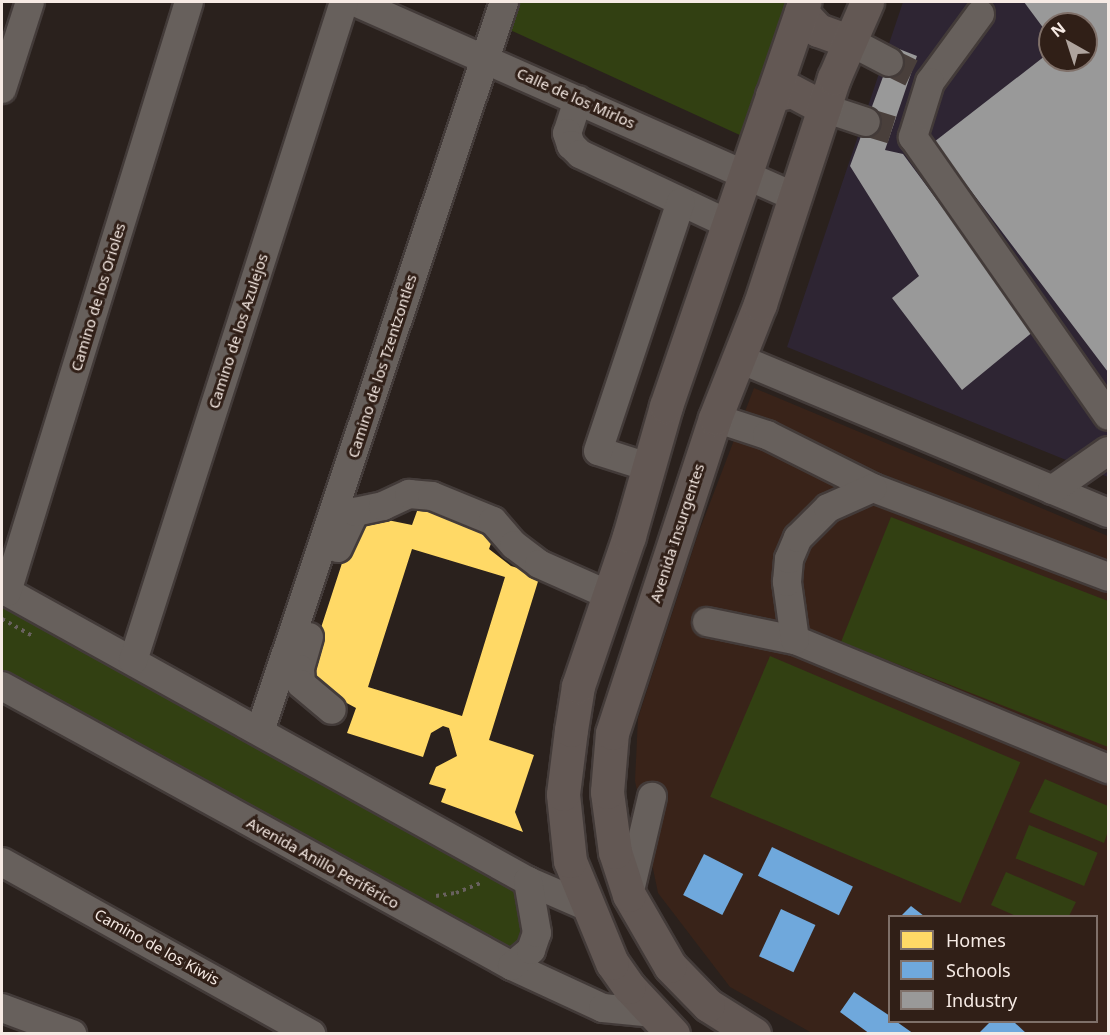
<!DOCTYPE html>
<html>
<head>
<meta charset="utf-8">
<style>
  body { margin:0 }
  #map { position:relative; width:1110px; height:1035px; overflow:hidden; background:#2a211d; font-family:"Noto Sans",sans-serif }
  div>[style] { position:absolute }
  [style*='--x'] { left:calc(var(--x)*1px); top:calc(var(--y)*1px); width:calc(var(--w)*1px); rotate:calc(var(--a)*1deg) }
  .built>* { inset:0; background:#392319 }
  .industrial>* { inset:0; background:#2e2533 }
  .green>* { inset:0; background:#324012; transform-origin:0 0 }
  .homes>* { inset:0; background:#ffd966 }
  .schools>* { inset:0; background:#6fa8dc; transform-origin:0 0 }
  .industry>* { inset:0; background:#999 }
  .minor-tunnel>* { height:28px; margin-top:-14px; transform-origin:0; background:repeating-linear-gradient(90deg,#493f3b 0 28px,transparent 0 42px) }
  .path>* { height:4px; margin-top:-2px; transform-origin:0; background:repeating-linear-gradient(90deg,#68615e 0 3px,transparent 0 7.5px) }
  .roads { filter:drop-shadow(2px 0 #433b39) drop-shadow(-2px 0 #433b39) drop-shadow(0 2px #433b39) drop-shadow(0 -2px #433b39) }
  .minor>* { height:28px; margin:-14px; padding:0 14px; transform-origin:14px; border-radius:14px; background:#67605c }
  .major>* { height:33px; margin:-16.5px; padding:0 16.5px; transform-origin:16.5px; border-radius:16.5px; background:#635854 }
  span { translate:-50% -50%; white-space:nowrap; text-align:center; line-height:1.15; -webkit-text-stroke:6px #301f17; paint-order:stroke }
  .street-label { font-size:15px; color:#f6eae4 }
  .frame { position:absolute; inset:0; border:3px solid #f6eae4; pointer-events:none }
  .legend { position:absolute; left:888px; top:915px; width:210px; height:108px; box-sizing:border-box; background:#301f17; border:2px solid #7f7069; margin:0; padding:8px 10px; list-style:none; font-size:18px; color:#f6eae4 }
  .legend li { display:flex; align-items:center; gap:12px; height:30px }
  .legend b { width:30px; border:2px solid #7f7069 }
  .north { position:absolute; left:1038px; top:12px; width:60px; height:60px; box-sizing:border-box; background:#301f17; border:2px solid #7f7069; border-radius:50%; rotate:321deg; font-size:16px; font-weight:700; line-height:24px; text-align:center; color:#f6eae4 }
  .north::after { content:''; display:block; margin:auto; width:21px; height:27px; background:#afa49e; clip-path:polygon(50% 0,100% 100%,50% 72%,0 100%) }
</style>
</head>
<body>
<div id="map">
  <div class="built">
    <div style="clip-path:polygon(evenodd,754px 388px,1108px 536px,1108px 1033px,812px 1033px,730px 987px,658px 893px,635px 781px,638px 718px,698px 534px,754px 388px,890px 916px,1096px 916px,1096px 1022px,890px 1022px,890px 916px)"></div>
  </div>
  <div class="industrial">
    <div style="clip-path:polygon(evenodd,903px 2px,1108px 2px,1108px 477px,787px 347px,903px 2px,1050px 24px,1086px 24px,1086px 60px,1050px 60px,1050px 24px)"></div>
  </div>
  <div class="green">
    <div style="clip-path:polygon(518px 2px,787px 2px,742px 136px,508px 29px)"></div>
    <div style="clip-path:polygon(891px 517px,1108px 601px,1108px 747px,841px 642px)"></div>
    <div style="clip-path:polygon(2px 603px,515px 889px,530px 926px,511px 956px,2px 674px)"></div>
    <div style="left:770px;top:656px;width:272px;height:153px;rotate:23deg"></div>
    <div style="clip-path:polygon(1045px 779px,1108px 806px,1108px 831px,1104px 843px,1029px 812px)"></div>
    <div style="left:1029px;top:825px;width:74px;height:36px;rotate:22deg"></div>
    <div style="clip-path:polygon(1006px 872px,1076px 902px,1069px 916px,1016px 916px,991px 905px)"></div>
  </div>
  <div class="homes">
    <div style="clip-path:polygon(evenodd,421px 500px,497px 526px,489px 549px,511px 566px,540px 575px,489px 740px,534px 755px,515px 812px,523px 832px,441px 802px,446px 789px,429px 784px,436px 767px,457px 756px,449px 728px,443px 726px,431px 733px,423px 757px,347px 733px,356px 708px,304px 680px,358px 514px,412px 525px,421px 500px,412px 549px,505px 577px,462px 716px,368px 687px,412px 549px)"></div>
  </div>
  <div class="schools">
    <div style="left:772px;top:847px;width:90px;height:32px;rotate:26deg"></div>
    <div style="left:704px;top:854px;width:44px;height:46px;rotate:27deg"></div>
    <div style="clip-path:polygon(911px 906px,924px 916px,901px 916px)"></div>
    <div style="left:781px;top:909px;width:38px;height:52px;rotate:25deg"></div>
    <div style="clip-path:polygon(854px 992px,890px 1016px,890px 1022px,897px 1022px,914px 1034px,870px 1034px,840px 1012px)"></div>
    <div style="clip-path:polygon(990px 1022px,1014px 1022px,1027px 1034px,978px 1034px)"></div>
  </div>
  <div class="industry">
    <div style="clip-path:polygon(1024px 2px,1108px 2px,1108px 372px,934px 142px,1050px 52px,1050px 60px,1086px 60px,1086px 24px,1050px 24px,1050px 37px)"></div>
    <div style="clip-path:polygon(894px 47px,917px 56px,885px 150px,903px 154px,1034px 331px,962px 390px,892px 298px,919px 276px,850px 166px)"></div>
  </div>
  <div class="minor-tunnel">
    <div style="--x:889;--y:62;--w:25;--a:26"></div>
    <div style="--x:866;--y:122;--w:27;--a:17"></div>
  </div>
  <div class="path">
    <div style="--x:2;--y:619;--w:35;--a:29"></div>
    <div style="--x:436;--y:896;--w:20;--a:-9"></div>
    <div style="--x:456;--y:893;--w:29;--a:-22"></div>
  </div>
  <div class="roads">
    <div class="minor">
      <div style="--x:355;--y:2;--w:482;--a:23.9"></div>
      <div style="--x:980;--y:14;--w:84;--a:126.3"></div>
      <div style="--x:930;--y:82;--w:58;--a:107.2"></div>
      <div style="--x:913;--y:137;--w:340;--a:55"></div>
      <div style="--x:849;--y:41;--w:45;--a:27.7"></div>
      <div style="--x:2;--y:89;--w:91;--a:-72.2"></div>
      <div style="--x:578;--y:100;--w:35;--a:108"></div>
      <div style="--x:567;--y:133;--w:13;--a:72"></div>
      <div style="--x:571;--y:145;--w:13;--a:45"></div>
      <div style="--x:580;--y:154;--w:165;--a:25.2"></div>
      <div style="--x:824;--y:108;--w:44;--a:18.4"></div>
      <div style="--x:740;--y:359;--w:399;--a:22.7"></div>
      <div style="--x:715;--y:418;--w:55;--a:18.1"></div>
      <div style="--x:767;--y:435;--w:119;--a:26.6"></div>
      <div style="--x:873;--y:488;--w:251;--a:20.7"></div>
      <div style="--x:648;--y:467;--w:52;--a:-162.3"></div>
      <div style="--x:598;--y:451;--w:262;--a:-71.6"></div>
      <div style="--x:1052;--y:490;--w:68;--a:-34.9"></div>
      <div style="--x:338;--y:548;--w:40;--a:-65"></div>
      <div style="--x:355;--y:512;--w:29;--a:-12"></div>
      <div style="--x:383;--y:506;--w:29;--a:-25"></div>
      <div style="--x:409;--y:494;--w:23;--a:5"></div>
      <div style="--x:432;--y:496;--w:66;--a:22.3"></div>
      <div style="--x:493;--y:521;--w:32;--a:49"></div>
      <div style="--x:514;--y:545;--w:31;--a:37"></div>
      <div style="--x:539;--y:564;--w:77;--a:23.9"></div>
      <div style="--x:2;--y:589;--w:602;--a:29.04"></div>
      <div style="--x:528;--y:881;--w:65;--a:23.4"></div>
      <div style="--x:7;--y:592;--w:617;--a:-72.86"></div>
      <div style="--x:707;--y:622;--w:90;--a:11.6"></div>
      <div style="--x:795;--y:640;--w:339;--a:22.4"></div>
      <div style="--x:309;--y:637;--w:33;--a:106"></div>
      <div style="--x:300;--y:669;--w:15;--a:86"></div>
      <div style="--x:301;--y:684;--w:40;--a:40"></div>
      <div style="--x:795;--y:640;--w:59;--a:-97.9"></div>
      <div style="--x:787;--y:582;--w:23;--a:-85"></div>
      <div style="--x:789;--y:559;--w:23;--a:-67"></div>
      <div style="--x:798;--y:538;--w:42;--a:-45"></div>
      <div style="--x:828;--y:508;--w:49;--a:-24"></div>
      <div style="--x:133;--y:661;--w:692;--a:-72.25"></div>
      <div style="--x:2;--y:686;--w:582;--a:28.77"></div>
      <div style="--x:512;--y:966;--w:100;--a:24.8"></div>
      <div style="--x:603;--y:1008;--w:51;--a:5.6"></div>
      <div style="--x:260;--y:731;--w:769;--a:-71.49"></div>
      <div style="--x:2;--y:862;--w:354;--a:29.1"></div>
      <div style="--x:629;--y:895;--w:101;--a:-76.8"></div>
      <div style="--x:512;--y:966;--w:25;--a:-40"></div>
      <div style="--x:531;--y:950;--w:18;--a:-71"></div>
      <div style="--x:537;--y:933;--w:53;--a:-99.8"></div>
      <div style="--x:2;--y:1008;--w:75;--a:20.4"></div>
    </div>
    <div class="major">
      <div style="--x:801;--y:12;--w:25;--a:47"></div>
      <div style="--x:818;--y:30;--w:33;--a:20"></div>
      <div style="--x:772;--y:95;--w:20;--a:-11"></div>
      <div style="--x:792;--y:91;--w:36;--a:28"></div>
      <div style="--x:673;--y:1034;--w:64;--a:-133.1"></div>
      <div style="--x:629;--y:987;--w:29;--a:-125"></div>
      <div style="--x:612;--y:963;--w:110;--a:-112.4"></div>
      <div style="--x:570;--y:861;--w:67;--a:-96"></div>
      <div style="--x:563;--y:794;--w:64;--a:-82.9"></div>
      <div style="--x:571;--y:730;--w:45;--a:-81"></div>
      <div style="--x:578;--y:686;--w:158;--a:-71.2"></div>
      <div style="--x:629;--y:536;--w:135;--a:-74.1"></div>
      <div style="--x:666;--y:406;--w:427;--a:-71.1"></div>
      <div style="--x:754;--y:1034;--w:54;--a:-147.8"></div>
      <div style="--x:708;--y:1005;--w:54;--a:-134.3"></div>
      <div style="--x:670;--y:966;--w:82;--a:-120"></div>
      <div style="--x:629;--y:895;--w:45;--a:-108"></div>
      <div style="--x:615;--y:852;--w:61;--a:-97.6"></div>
      <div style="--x:607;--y:792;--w:59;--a:-85.2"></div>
      <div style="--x:612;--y:733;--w:331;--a:-71.9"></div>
      <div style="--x:715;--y:418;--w:123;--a:-68.5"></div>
      <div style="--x:760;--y:304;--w:238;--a:-71.9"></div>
      <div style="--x:834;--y:78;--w:83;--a:-66.5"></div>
    </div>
  </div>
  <div class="street-label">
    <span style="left:576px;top:98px;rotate:24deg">Calle de los Mirlos</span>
    <span style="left:98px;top:297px;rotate:-73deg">Camino de los Orioles</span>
    <span style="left:238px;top:331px;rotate:-72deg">Camino de los Azulejos</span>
    <span style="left:382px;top:366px;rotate:-72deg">Camino de los Tzentzontles</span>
    <span style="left:677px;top:533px;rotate:-72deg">Avenida Insurgentes</span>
    <span style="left:323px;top:863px;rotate:29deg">Avenida Anillo Periférico</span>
    <span style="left:157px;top:947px;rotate:29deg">Camino de los Kiwis</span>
  </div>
  <div class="frame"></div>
  <ul class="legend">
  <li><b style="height:16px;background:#ffd966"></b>Homes</li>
  <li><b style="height:16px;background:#6fa8dc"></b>Schools</li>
  <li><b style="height:16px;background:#999"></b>Industry</li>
  </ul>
  <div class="north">N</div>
</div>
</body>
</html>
